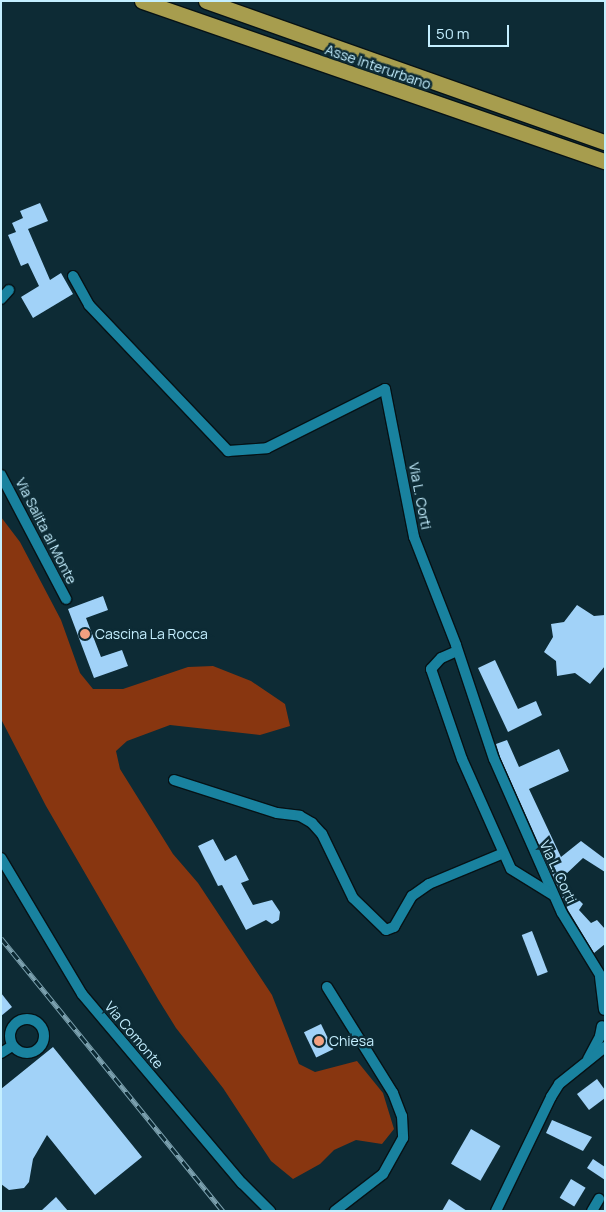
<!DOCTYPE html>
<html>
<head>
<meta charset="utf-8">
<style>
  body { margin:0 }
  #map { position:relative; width:606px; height:1212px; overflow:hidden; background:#0d2b35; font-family:Manrope,sans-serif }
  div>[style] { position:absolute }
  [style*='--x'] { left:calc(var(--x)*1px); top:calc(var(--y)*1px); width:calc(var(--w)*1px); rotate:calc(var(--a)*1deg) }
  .forest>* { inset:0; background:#883610 }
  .building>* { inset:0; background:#a1d2f8; transform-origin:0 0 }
  .roads { filter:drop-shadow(1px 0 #061216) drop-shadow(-1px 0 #061216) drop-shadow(0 1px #061216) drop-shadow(0 -1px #061216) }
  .minor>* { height:10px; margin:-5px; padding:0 5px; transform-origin:5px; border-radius:5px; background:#19829f }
  .minor>.ring { margin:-5px; padding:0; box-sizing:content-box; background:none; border:10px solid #19829f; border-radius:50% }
  .highway>* { height:15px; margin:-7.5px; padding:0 7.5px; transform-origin:7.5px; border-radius:7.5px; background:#a79d4e }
  .rail>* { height:5px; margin-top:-2.5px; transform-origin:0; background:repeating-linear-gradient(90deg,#0d2b35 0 9px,#7ca1af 0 18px); box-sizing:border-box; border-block:1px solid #7ca1af }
  .dots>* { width:14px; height:14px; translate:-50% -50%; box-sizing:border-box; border:2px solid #0d2b35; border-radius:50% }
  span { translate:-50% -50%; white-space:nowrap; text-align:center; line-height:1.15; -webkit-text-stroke:5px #0d2b35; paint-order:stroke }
  .street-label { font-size:14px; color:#c4efff }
  .poi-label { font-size:14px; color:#c4efff }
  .left { translate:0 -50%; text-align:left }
  .frame { position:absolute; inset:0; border:2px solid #c4efff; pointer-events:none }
  .scale { position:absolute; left:428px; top:25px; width:81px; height:22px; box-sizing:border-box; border:2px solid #c4efff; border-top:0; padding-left:6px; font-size:15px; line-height:18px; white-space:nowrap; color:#c4efff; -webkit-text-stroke:4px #0d2b35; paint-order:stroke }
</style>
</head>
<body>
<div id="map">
  <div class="forest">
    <div style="clip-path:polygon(1px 517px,20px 542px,61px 620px,80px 673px,93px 689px,123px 689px,188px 667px,213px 666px,251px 681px,285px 704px,290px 726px,260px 735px,170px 725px,127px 741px,116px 751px,120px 769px,173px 854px,198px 883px,272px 995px,299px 1064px,315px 1072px,357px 1061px,383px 1093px,394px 1129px,382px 1144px,356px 1140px,334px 1150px,320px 1164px,293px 1179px,271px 1161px,223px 1088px,176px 1028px,158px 999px,46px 806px,1px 719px)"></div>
  </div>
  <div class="building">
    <div style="clip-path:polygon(40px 203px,48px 221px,28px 229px,50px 280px,61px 273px,73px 294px,33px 318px,21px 297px,39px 286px,28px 263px,21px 266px,8px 235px,16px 232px,12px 223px,23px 218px,20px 211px)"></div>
    <div style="clip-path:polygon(103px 596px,108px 610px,86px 618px,101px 657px,122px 650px,128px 666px,94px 678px,68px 609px)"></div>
    <div style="clip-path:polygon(577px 605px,594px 616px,605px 615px,605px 666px,590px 684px,575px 673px,557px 676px,556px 661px,544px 652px,553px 637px,551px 624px,564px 622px)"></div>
    <div style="clip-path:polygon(495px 660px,518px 709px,536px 701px,542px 715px,508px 732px,478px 668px)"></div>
    <div style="clip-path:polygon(507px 740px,519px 767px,559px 749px,569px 771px,529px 789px,561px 857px,581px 841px,605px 859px,605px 872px,583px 858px,564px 876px,573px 894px,583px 904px,579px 910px,591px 923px,597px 920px,605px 929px,605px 944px,594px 953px,568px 910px,500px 757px,496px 744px)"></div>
    <div style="clip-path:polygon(213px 839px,225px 861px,236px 855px,249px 880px,241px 883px,253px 905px,272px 900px,280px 912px,279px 920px,272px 924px,266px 920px,246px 930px,222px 885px,218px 886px,198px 846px)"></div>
    <div style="left:532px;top:931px;width:44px;height:11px;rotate:69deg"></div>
    <div style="clip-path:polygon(1px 993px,12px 1007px,1px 1016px)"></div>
    <div style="left:321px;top:1024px;width:28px;height:19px;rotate:64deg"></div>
    <div style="clip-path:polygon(53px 1047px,142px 1157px,95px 1195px,47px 1135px,33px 1159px,29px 1182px,24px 1188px,9px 1190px,1px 1184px,1px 1089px)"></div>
    <div style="clip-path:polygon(597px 1079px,605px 1090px,605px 1098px,589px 1110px,577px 1094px)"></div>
    <div style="clip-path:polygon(552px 1120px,592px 1137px,583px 1151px,546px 1133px)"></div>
    <div style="left:471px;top:1129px;width:34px;height:40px;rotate:30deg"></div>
    <div style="clip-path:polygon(593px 1159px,605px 1167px,605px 1180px,587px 1168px)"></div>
    <div style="left:571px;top:1179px;width:17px;height:22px;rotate:31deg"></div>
    <div style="clip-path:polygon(56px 1197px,68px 1211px,41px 1211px)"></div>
    <div style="clip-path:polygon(449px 1199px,467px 1211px,442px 1211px)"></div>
  </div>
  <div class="roads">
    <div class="minor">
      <div style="--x:73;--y:276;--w:33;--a:61"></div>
      <div style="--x:89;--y:305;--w:202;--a:46.4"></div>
      <div style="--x:228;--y:451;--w:39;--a:-4"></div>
      <div style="--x:267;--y:448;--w:132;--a:-26.6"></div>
      <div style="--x:385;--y:389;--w:151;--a:78.9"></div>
      <div style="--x:414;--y:537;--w:116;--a:68.7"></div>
      <div style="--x:456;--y:645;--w:120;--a:71.6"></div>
      <div style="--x:494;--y:759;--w:168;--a:66.2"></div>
      <div style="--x:562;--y:913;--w:82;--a:58.4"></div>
      <div style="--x:1;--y:299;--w:12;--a:-48"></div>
      <div style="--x:1;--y:475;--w:140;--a:62.3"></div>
      <div style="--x:457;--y:651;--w:17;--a:156"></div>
      <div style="--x:441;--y:658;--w:15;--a:132"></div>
      <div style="--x:431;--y:669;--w:95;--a:71"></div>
      <div style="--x:462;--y:759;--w:120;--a:66"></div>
      <div style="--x:511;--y:869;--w:49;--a:31.8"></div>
      <div style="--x:174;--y:780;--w:108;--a:17.8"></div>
      <div style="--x:277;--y:813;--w:23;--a:7"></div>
      <div style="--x:300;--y:816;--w:14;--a:30"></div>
      <div style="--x:312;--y:823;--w:15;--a:48"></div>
      <div style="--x:322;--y:834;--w:71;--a:64.2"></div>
      <div style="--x:353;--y:898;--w:46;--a:44.1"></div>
      <div style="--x:386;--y:930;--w:9;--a:-21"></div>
      <div style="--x:394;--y:927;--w:36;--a:-60"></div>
      <div style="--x:412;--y:896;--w:21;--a:-35"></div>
      <div style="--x:429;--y:884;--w:78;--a:-22.6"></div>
      <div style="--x:1;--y:858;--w:158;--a:59.2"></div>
      <div style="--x:82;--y:994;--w:248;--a:49.8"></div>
      <div style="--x:242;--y:1183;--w:40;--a:45"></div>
      <div style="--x:600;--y:977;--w:33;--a:83"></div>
      <div style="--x:327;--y:987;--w:125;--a:58.1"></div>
      <div style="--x:393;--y:1093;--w:25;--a:69"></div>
      <div style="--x:402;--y:1116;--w:22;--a:87"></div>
      <div style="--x:403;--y:1138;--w:41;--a:119.1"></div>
      <div style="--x:383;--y:1174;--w:61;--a:142.4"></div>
      <div class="ring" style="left:10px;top:1019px;width:24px;height:24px"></div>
      <div style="--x:1;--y:1053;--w:13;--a:-32"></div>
      <div style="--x:588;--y:1059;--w:26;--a:-62"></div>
      <div style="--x:600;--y:1036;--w:10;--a:-79"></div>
      <div style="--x:496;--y:1211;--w:127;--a:-64.2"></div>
      <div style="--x:551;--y:1097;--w:15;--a:-58"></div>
      <div style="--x:559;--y:1084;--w:59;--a:-38.8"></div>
      <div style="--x:592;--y:1211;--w:14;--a:-60"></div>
    </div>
    <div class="highway">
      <div style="--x:142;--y:1;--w:490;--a:19.1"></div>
      <div style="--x:206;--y:1;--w:423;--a:19.5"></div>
    </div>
  </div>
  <div class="rail">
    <div style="--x:1;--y:938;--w:352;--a:50.9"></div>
  </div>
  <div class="dots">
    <div style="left:85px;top:634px;background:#f2a080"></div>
    <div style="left:319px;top:1041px;background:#f2a080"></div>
  </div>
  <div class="street-label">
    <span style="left:378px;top:67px;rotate:19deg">Asse Interurbano</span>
    <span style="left:420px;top:496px;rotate:79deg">Via L. Corti</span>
    <span style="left:46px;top:531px;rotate:63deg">Via Salita al Monte</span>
    <span style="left:558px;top:872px;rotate:65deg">Via L. Corti</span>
    <span style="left:134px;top:1035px;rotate:50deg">Via Comonte</span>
  </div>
  <div class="poi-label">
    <span class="left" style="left:95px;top:634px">Cascina La Rocca</span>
    <span class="left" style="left:329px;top:1041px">Chiesa</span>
  </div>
  <div class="frame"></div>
  <div class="scale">50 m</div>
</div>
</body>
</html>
